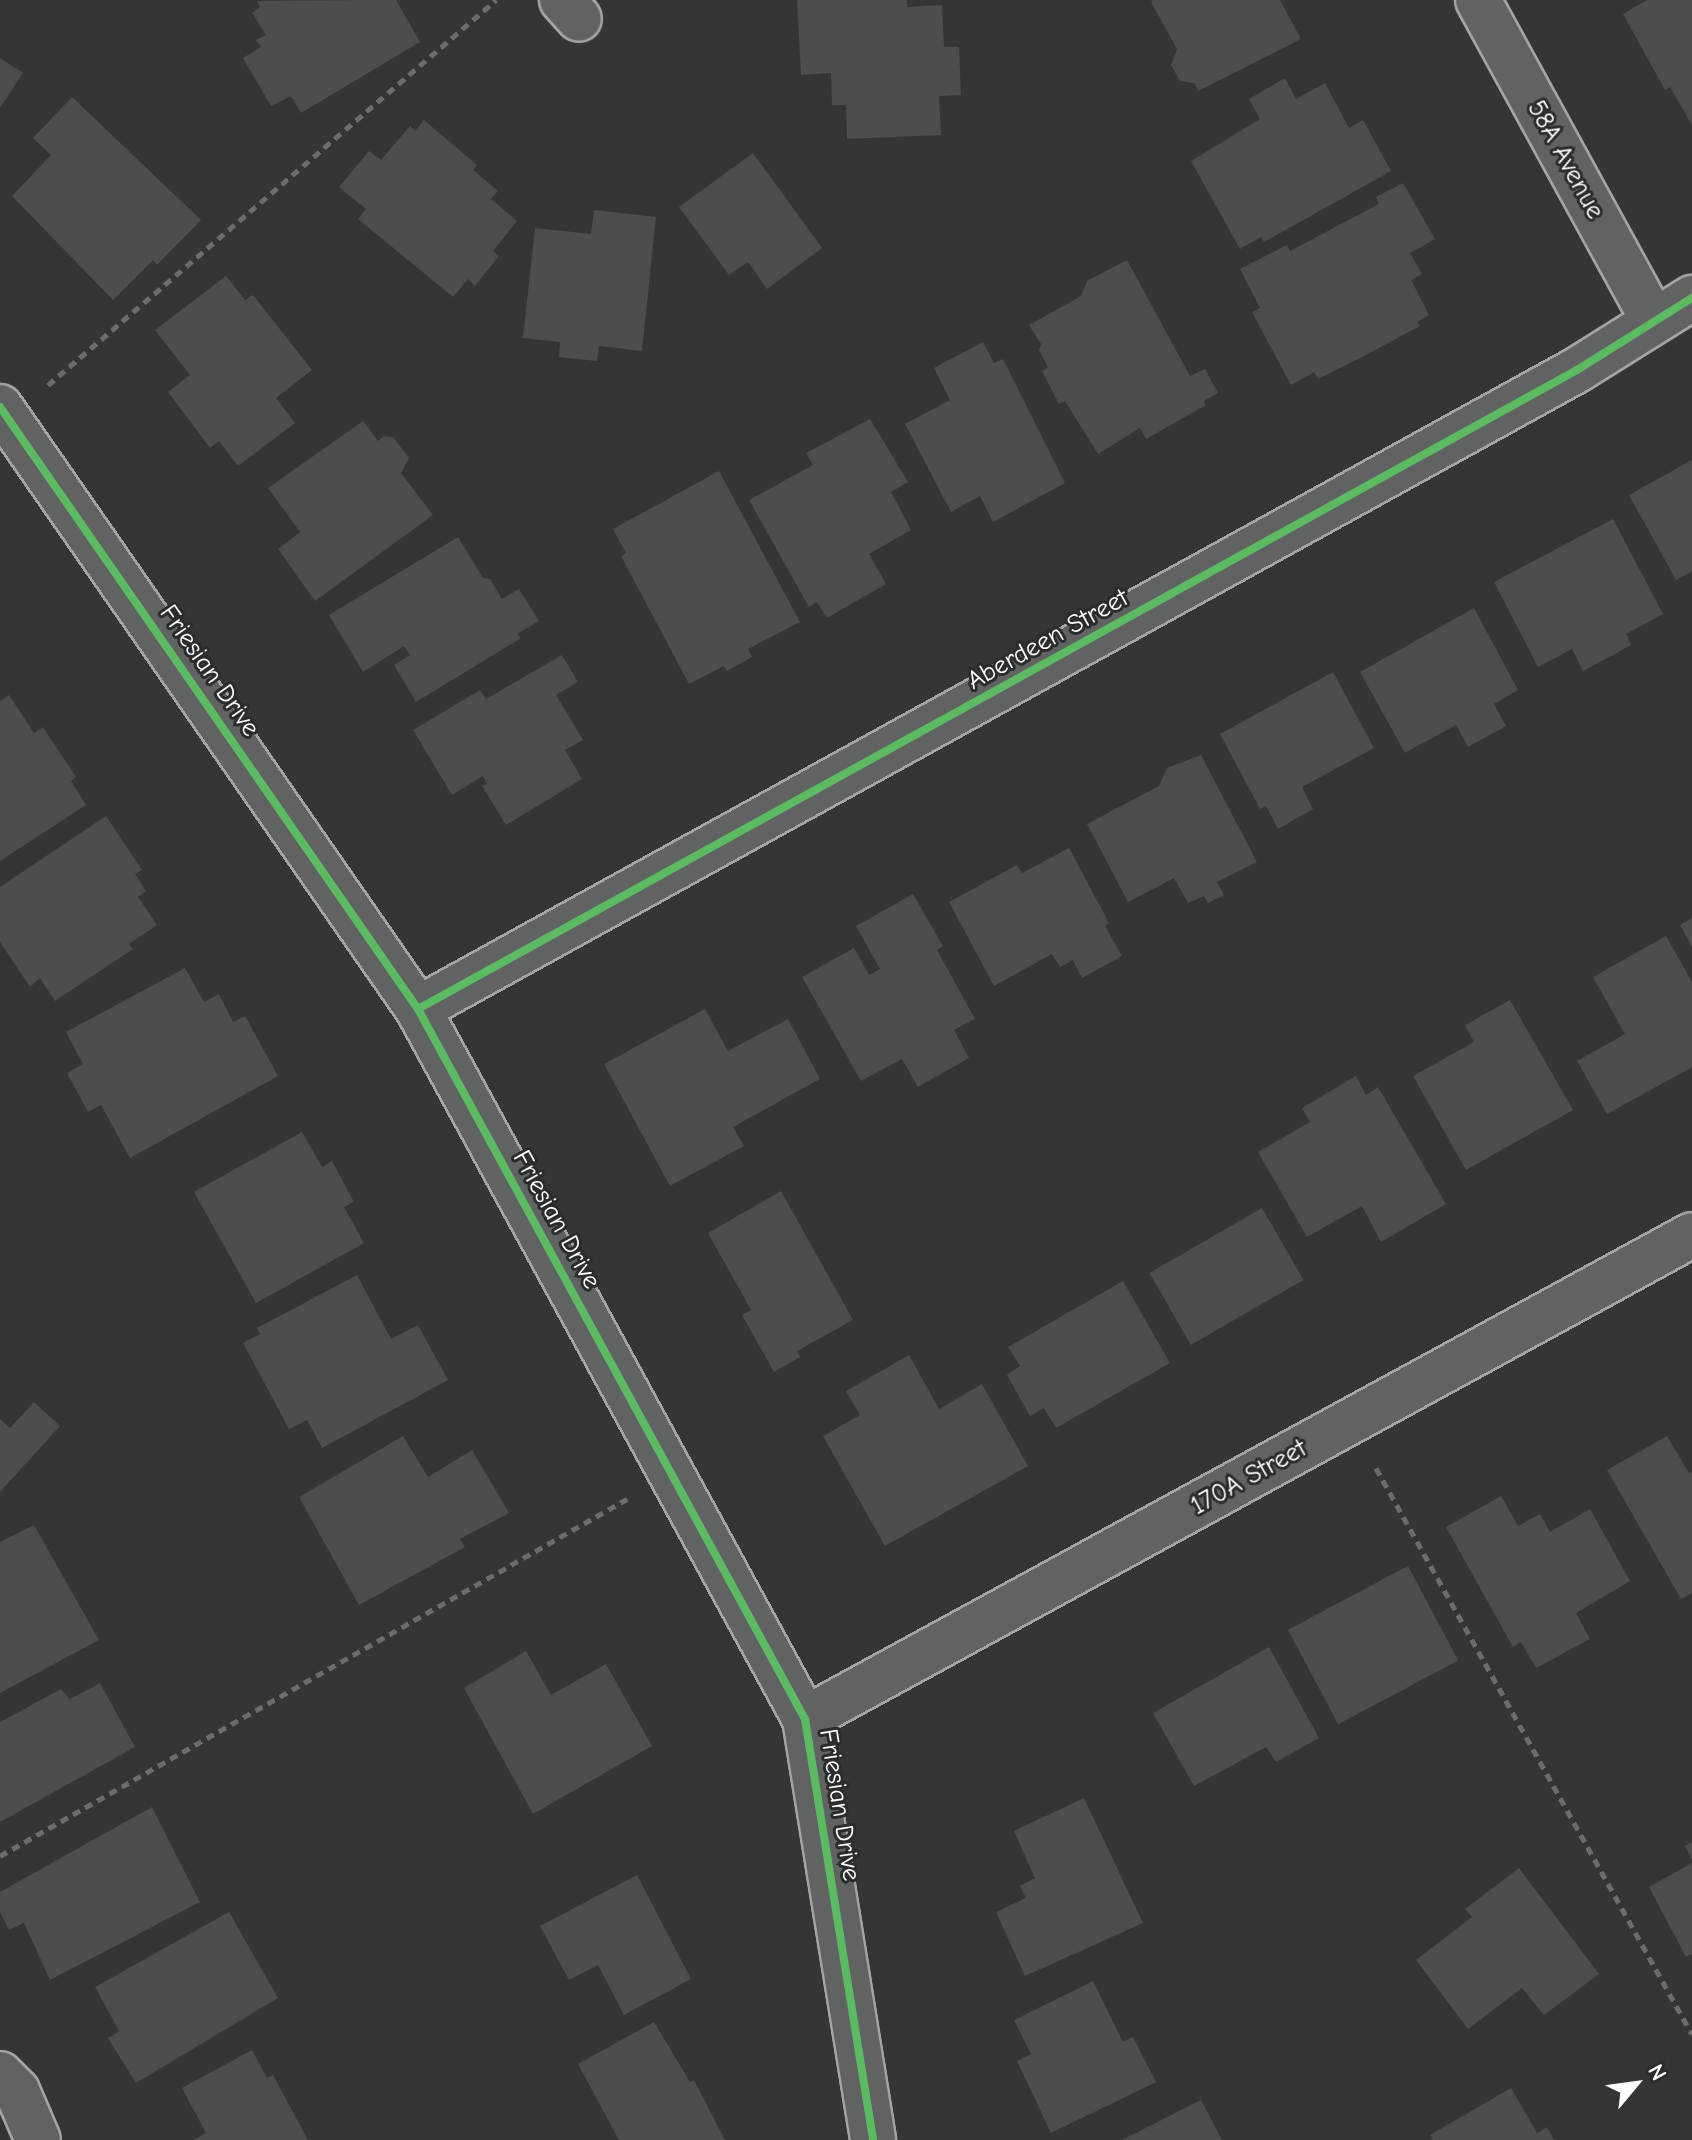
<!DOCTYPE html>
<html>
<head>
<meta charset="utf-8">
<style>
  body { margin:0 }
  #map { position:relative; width:1692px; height:2140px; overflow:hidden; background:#343535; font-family:"Comic Neue",sans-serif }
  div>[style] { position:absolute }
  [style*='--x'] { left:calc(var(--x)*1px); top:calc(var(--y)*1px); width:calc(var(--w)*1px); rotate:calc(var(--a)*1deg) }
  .building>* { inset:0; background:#4c4d4d; transform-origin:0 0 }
  .path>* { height:5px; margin-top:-2.5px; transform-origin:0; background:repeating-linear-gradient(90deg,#6b6c6c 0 8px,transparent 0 14px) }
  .roads { filter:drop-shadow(2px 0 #a4a4a4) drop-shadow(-2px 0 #a4a4a4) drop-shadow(0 2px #a4a4a4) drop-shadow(0 -2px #a4a4a4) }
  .street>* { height:44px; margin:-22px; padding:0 22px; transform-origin:22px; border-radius:22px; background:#616262 }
  .cycleway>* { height:8px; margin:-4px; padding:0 4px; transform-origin:4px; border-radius:4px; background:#5cba63 }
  span { translate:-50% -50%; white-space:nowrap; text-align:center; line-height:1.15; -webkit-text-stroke:6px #2a2d2e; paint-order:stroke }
  .street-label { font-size:26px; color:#fff }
  .north { position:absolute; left:1596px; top:2044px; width:80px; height:80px; -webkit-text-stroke:6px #2a2d2e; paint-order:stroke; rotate:61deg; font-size:22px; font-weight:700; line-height:32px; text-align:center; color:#fff }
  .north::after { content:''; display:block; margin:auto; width:28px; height:36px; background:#fff; clip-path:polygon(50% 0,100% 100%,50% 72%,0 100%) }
</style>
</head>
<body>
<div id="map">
  <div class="building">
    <div style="clip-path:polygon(361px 0,396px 0,420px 42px,301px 113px,291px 96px,271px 106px,243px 58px,261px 47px,256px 40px,266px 35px,252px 13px,260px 7px,257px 1px)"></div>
    <div style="clip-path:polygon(797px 0,907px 0,907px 7px,942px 5px,944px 47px,959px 47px,961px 95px,939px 96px,941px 135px,847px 139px,846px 105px,832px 105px,831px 73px,801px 75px)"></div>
    <div style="clip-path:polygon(1153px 0,1280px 0,1301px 39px,1198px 91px,1194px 83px,1180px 81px,1171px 65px,1177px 49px,1151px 2px)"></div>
    <div style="clip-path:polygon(1647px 0,1692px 0,1692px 125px,1670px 87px,1665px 90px,1623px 14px)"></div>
    <div style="clip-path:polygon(0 58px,23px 73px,0 108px)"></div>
    <div style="clip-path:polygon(1285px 78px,1296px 99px,1325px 83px,1349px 128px,1363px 120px,1391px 171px,1264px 242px,1261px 237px,1240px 249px,1191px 161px,1260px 119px,1249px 99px)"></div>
    <div style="clip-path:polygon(72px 97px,201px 220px,157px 265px,153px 260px,113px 300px,12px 196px,51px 155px,33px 138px)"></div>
    <div style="clip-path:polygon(424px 120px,477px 165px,473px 170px,498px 191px,491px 199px,517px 221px,493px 251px,499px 256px,475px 286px,468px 279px,453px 297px,358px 219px,366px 209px,339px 187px,369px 151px,381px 160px,410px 126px,415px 131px)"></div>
    <div style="clip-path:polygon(753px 153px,822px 248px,767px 289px,748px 262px,729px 275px,679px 207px)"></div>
    <div style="clip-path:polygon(1403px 183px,1435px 239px,1410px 253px,1422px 274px,1411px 280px,1429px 315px,1417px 322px,1420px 326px,1362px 357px,1318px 379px,1314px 372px,1291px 385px,1252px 312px,1260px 308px,1240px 269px,1287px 245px,1290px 251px,1379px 204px,1376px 197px)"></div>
    <div style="clip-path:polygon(594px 210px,656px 217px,642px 351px,599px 346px,597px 361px,559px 357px,560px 342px,523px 338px,535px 228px,591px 234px)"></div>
    <div style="clip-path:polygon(1127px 260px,1190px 376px,1205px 369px,1218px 393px,1204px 401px,1206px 405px,1146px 439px,1140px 428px,1098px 454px,1065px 401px,1059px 404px,1042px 371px,1048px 367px,1039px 350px,1041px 344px,1029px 325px,1081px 296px,1087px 281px)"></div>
    <div style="clip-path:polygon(226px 276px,245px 300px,253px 295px,312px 370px,276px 398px,295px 423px,238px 466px,219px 441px,210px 448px,168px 392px,190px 375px,155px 330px)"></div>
    <div style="clip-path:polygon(983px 342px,994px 363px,1003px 359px,1065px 483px,993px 522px,980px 496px,951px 512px,905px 424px,950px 400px,934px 368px)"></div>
    <div style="clip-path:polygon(870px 419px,908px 482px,891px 492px,911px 530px,869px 554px,886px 584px,827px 618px,817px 602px,809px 607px,749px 500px,813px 465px,806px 453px)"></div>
    <div style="clip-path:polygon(363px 421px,378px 441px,384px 436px,393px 437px,409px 458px,401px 473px,433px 515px,315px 601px,278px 549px,300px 532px,268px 488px)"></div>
    <div style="clip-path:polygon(1692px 460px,1692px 571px,1676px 580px,1629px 495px)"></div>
    <div style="clip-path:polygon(719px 471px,800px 622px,748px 649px,752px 657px,727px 671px,724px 666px,689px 684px,621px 556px,626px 553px,613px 529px)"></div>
    <div style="clip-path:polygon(1613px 519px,1663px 614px,1626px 634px,1631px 645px,1583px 671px,1572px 649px,1538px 667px,1494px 582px)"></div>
    <div style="clip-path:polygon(458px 537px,483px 578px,490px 579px,502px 599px,519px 589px,539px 621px,517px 634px,521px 638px,416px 702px,394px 665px,410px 655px,404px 646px,363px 672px,329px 615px)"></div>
    <div style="clip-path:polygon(1474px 608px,1518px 690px,1494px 704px,1506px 726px,1468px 747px,1456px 725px,1405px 753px,1360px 672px)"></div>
    <div style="clip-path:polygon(562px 655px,578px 682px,556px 695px,583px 740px,565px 750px,582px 779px,506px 825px,482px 786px,487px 784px,483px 776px,452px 795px,413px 730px,480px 690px,486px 699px)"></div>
    <div style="clip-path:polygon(1333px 672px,1374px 748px,1302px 787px,1313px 809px,1278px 829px,1266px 806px,1260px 809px,1220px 734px)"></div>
    <div style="clip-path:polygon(9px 695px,34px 733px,43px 727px,76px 777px,71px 781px,86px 805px,0 861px,0 701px)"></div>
    <div style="clip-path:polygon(1201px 755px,1257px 862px,1217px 882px,1224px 895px,1208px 903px,1204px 896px,1188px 903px,1174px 878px,1128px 902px,1087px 824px,1159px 786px,1167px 768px)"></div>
    <div style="clip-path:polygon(106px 816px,142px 870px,135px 874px,146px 891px,138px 897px,157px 925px,129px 944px,133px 949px,55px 1001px,40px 978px,30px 987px,0 942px,0 887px)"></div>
    <div style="clip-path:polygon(1069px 848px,1109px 923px,1105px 926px,1122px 956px,1082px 978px,1073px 960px,1060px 967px,1052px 954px,994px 986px,949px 902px,1017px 865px,1022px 873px)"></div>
    <div style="clip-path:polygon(913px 894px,943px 946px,937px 950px,975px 1019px,954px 1030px,969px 1058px,918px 1087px,902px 1059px,861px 1081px,802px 977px,854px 948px,869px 975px,880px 969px,856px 926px)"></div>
    <div style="clip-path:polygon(1692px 918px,1692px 947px,1680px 925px)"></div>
    <div style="clip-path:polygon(1666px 936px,1692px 982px,1692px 1067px,1607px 1114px,1577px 1061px,1625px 1034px,1593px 977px)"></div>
    <div style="clip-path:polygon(185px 968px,204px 1002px,219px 994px,233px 1022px,245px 1016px,278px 1076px,130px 1158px,101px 1105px,88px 1112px,67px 1073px,83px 1064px,66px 1032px)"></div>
    <div style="clip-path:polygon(1510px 1000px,1573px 1110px,1466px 1170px,1413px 1076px,1474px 1042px,1465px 1025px)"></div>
    <div style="clip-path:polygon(705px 1009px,728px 1051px,788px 1019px,820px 1079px,733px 1127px,744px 1146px,670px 1186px,604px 1064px)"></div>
    <div style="clip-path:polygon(1356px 1076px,1366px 1095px,1378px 1087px,1446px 1204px,1381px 1242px,1362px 1206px,1307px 1237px,1258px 1152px,1310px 1122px,1302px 1108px)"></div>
    <div style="clip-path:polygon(302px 1132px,322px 1167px,332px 1161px,354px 1202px,344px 1207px,364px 1243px,256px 1303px,194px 1192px)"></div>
    <div style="clip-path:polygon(781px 1191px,853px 1320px,797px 1351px,800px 1357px,774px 1372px,742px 1315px,751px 1310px,708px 1233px)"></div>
    <div style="left:1262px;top:1208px;width:83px;height:130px;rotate:60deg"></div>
    <div style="clip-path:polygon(357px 1275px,391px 1339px,418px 1325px,448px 1380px,322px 1448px,307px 1420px,289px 1429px,243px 1343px,260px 1334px,257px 1328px)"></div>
    <div style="clip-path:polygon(1123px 1281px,1170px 1363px,1056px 1428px,1044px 1408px,1030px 1416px,1007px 1375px,1020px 1366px,1008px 1347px)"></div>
    <div style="clip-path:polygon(909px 1355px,939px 1409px,982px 1384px,1028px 1466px,885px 1546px,823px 1436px,860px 1415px,846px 1391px)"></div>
    <div style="clip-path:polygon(34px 1402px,60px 1426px,0 1492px,0 1419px,10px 1428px)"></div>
    <div style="clip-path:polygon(403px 1436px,428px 1477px,472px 1450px,509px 1513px,460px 1539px,465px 1547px,359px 1605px,299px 1497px)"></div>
    <div style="clip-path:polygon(1667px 1436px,1689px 1473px,1692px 1472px,1692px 1593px,1681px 1599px,1607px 1470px)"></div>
    <div style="clip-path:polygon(1501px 1496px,1518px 1526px,1540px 1514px,1550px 1532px,1590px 1509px,1630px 1581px,1576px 1613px,1590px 1639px,1536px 1668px,1521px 1642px,1513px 1647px,1446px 1527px)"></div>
    <div style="clip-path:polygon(34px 1525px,99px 1640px,0 1693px,0 1542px)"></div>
    <div style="left:1408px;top:1566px;width:107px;height:136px;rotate:62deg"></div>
    <div style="clip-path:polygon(1269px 1647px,1319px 1738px,1276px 1762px,1266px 1747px,1194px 1786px,1153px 1713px)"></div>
    <div style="clip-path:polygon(526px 1651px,551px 1695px,606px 1664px,652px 1746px,533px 1814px,464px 1688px)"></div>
    <div style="clip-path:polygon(100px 1683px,135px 1747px,0 1822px,0 1722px,61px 1689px,70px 1699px)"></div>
    <div style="clip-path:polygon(1084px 1798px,1143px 1923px,1025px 1976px,996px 1912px,1026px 1898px,1020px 1886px,1035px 1878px,1014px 1831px)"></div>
    <div style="clip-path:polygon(152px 1807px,200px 1902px,50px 1980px,24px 1923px,9px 1930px,0 1912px,0 1892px)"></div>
    <div style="clip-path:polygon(1692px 1842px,1692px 1860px,1685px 1846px)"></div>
    <div style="clip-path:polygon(1692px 1863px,1692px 1954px,1686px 1957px,1649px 1887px)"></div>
    <div style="clip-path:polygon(1519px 1868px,1599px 1974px,1544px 2015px,1522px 1988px,1468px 2029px,1416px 1960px,1472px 1917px,1465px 1909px)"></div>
    <div style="clip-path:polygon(637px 1875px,691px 1979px,624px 2015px,598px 1965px,569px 1980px,540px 1926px)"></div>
    <div style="clip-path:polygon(229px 1912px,278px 1998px,136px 2083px,108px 2038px,119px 2031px,95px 1987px)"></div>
    <div style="clip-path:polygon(1093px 1981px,1123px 2042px,1133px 2037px,1156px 2082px,1051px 2133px,1017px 2061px,1031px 2054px,1014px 2020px)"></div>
    <div style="clip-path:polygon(654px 2022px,690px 2082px,694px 2080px,725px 2140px,619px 2140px,578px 2064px)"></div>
    <div style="clip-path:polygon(252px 2050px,267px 2078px,273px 2075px,308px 2140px,193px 2140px,206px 2133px,182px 2088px)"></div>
    <div style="clip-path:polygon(1511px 2088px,1537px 2133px,1547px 2127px,1554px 2140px,1433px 2140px,1430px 2135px)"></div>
    <div style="clip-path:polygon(1201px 2100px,1222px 2140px,1122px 2140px)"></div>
  </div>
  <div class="path">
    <div style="--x:48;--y:385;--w:591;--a:-40.67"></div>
    <div style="--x:1376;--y:1468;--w:648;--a:60.83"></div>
    <div style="--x:0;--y:1856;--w:722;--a:-29.66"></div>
  </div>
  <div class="roads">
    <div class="street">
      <div style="--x:562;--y:0;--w:25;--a:48"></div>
      <div style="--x:1478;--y:0;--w:364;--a:61.3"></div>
      <div style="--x:0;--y:407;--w:733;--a:55.23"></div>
      <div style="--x:418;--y:1009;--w:809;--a:61.41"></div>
      <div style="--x:805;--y:1719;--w:426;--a:80.8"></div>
      <div style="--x:418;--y:1009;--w:1323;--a:-28.87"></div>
      <div style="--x:1577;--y:370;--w:136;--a:-32.1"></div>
      <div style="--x:805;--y:1719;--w:1010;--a:-28.62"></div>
      <div style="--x:0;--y:2074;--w:24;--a:45"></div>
      <div style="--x:17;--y:2091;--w:53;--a:66.8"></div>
    </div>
  </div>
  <div class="cycleway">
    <div style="--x:0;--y:407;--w:733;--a:55.23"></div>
    <div style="--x:418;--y:1009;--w:809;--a:61.41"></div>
    <div style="--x:805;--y:1719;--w:426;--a:80.8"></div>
    <div style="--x:418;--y:1009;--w:1323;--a:-28.87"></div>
    <div style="--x:1577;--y:370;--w:136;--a:-32.1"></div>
  </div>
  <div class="street-label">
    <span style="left:1565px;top:160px;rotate:61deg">58A Avenue</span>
    <span style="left:1048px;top:640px;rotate:-29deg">Aberdeen Street</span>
    <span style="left:209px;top:671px;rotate:55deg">Friesian Drive</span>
    <span style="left:556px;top:1220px;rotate:61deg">Friesian Drive</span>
    <span style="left:1249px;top:1478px;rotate:-29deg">170A Street</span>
    <span style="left:839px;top:1805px;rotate:81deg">Friesian Drive</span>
  </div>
  <div class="north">N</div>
</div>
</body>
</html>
